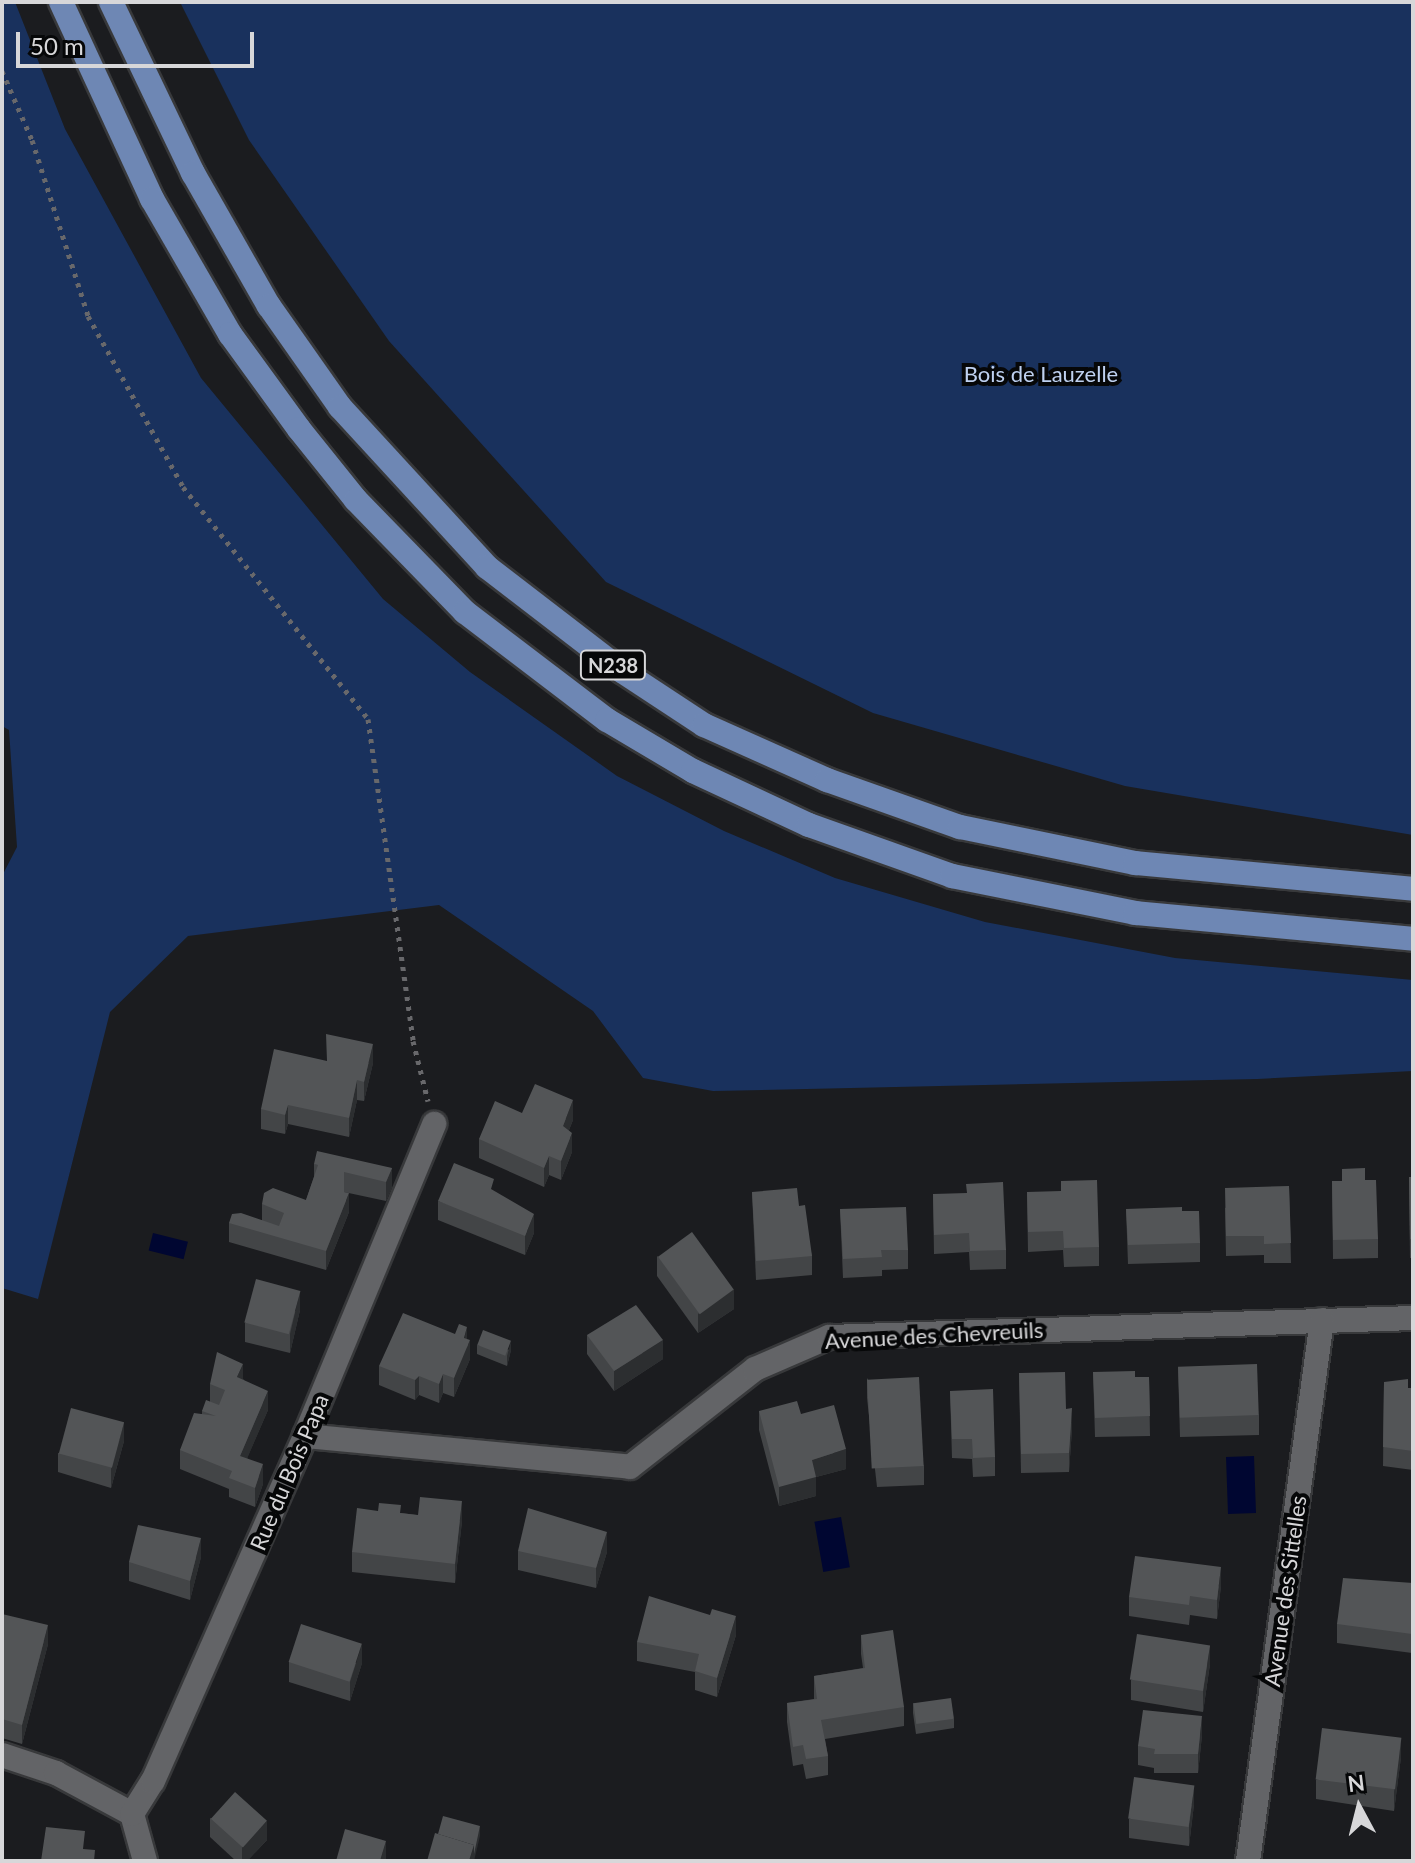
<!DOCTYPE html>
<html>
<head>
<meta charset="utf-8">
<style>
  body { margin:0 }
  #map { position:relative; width:1415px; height:1863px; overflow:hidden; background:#1b1c1f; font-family:Lato,sans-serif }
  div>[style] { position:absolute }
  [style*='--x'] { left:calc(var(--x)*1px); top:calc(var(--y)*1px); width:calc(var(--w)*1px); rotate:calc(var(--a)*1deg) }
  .green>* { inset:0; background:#19315d }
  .water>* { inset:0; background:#000631; transform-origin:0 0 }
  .path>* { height:5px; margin-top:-2.5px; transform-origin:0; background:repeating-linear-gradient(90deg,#68686b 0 4px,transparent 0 10px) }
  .roads { filter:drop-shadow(2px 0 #38393b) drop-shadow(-2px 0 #38393b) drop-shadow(0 2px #38393b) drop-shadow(0 -2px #38393b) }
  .minor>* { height:24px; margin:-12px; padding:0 12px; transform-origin:12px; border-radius:12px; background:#636467 }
  .trunk>* { height:24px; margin:-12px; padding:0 12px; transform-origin:12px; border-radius:12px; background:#6e87b4 }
  .wall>* { inset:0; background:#434547 }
  .shaded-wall>* { inset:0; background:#2c2e30 }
  .building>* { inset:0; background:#535557; transform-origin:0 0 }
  span { translate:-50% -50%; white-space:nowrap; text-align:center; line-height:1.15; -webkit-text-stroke:8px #060708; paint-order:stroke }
  .shield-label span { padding:2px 6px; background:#060708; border:2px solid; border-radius:6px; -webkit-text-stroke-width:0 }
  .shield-label { font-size:20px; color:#d7d7d9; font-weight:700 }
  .park-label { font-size:22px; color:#bfd1f0 }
  .street-label { font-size:22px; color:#d7d7d9 }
  .frame { position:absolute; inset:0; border:4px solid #d7d7d9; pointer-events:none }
  .north { position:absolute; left:1319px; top:1767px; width:80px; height:80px; -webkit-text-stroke:6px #060708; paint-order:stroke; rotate:353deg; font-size:22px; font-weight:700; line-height:32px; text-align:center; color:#d7d7d9 }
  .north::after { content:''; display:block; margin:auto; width:28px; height:36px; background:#d7d7d9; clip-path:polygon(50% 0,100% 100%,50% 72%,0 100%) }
  .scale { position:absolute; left:16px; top:32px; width:238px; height:36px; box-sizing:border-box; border:4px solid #d7d7d9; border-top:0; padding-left:10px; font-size:24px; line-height:28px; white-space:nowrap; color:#d7d7d9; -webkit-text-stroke:6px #060708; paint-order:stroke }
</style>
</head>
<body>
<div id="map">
  <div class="green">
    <div style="clip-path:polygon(2px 2px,15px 2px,65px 129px,201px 378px,383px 599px,470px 672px,617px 776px,724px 831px,835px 878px,985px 922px,1175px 958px,1413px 980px,1413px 1071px,1257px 1079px,713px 1091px,643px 1078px,593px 1011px,439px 905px,188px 936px,110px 1012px,38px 1299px,2px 1288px,2px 876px,17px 847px,9px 730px,2px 726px)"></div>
    <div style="clip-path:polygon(180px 2px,1413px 2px,1413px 835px,1125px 786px,873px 713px,606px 582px,389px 341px,249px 140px)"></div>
  </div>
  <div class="water">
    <div style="left:153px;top:1233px;width:36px;height:18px;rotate:14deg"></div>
    <div style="left:1254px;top:1456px;width:57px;height:28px;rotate:88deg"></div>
    <div style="left:841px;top:1517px;width:51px;height:27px;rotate:80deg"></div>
  </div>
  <div class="path">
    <div style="--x:2;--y:71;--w:75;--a:66.5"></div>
    <div style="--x:32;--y:140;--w:185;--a:72.3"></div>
    <div style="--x:88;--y:316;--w:196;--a:60.9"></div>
    <div style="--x:183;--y:487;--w:297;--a:51.4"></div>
    <div style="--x:368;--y:719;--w:325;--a:82"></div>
    <div style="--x:413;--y:1041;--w:62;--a:76"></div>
  </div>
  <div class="roads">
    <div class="minor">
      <div style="--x:305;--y:1436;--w:326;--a:5.4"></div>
      <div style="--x:630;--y:1467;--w:159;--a:-38.1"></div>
      <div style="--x:755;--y:1369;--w:81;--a:-23.4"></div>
      <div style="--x:829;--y:1337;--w:584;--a:-1.86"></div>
      <div style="--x:2;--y:1755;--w:57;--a:18.4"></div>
      <div style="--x:56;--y:1773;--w:86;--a:28.3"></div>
      <div style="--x:132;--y:1814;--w:49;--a:74.5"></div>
      <div style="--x:132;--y:1814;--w:39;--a:-58"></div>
      <div style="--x:153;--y:1781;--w:377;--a:-66.2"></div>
      <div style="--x:305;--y:1436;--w:338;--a:-67.5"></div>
      <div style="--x:1248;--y:1861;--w:546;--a:-82.21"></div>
    </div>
    <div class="trunk">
      <div style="--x:61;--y:2;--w:217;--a:65.2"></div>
      <div style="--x:152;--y:199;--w:156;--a:60"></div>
      <div style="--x:230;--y:334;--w:117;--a:54"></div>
      <div style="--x:299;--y:429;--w:91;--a:51.2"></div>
      <div style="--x:356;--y:500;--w:156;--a:45.8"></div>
      <div style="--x:465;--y:612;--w:178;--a:37.3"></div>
      <div style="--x:607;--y:720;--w:100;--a:30.7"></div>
      <div style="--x:693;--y:771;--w:128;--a:25"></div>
      <div style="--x:809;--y:825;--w:152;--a:19.6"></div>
      <div style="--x:952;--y:876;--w:187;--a:11.4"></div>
      <div style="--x:1135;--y:913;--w:279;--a:5.3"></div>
      <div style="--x:111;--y:2;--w:190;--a:64.4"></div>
      <div style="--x:193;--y:173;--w:153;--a:60.3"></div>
      <div style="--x:269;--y:306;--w:123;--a:54.9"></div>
      <div style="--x:340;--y:407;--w:217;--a:47.4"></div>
      <div style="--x:487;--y:567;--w:170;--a:37.6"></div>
      <div style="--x:622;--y:671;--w:98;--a:33.4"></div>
      <div style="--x:704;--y:725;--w:135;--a:24.1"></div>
      <div style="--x:827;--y:780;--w:141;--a:19.5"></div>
      <div style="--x:960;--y:827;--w:179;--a:11.6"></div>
      <div style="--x:1135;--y:863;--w:279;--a:5.3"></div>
    </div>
  </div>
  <div class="wall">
    <div style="clip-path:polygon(327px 1061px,373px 1063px,364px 1101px,357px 1100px,349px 1137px,288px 1124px,285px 1134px,261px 1129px,261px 1109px)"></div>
    <div style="clip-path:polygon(522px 1113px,573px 1120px,569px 1130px,572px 1152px,561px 1180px,549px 1175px,544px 1187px,479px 1158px,479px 1139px)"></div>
    <div style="clip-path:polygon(314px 1164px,392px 1168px,392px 1187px,386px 1201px,344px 1192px,349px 1212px,326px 1270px,229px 1242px,229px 1223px,262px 1220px,262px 1204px,306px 1200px,314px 1177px)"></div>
    <div style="clip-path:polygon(1342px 1169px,1365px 1180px,1378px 1239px,1378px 1258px,1333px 1259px,1332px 1181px,1342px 1181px)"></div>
    <div style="clip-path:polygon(1409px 1177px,1413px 1177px,1413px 1258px,1410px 1258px)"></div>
    <div style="clip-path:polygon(1289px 1186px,1291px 1263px,1264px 1263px,1264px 1255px,1226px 1256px,1225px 1208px)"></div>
    <div style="clip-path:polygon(752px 1192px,799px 1206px,812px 1256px,812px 1275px,756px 1280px)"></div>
    <div style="clip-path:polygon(1027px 1192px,1099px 1247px,1099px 1266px,1064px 1267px,1063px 1250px,1028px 1252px)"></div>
    <div style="clip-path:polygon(933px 1194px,1006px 1250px,1006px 1269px,970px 1270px,969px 1252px,934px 1254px)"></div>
    <div style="clip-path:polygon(438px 1201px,534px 1233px,525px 1255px,438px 1220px)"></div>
    <div style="clip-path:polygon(840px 1209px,908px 1250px,908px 1269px,882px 1270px,882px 1276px,843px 1278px)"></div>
    <div style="clip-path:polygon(1126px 1209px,1182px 1211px,1200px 1243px,1200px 1262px,1128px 1264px)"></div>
    <div style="clip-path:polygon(657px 1256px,734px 1309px,698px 1333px,657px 1276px)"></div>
    <div style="clip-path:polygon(300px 1310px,290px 1353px,245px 1342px,245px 1323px)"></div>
    <div style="clip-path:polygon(587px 1335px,663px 1359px,614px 1391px,587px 1354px)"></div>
    <div style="clip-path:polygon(467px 1339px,470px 1359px,454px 1397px,443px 1393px,439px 1403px,419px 1395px,415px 1400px,379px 1385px,379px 1366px)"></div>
    <div style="clip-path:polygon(477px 1345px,511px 1350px,507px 1366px,477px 1354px)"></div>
    <div style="clip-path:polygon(1178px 1367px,1259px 1415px,1259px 1435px,1180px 1437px)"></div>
    <div style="clip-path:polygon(1093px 1372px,1135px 1377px,1149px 1377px,1150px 1436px,1095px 1437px)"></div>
    <div style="clip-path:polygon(1019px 1373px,1066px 1409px,1072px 1428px,1069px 1472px,1021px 1473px)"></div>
    <div style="clip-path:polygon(867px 1378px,924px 1466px,924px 1485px,877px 1487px,867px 1398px)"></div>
    <div style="clip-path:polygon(243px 1379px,268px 1410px,247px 1458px,263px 1484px,255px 1507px,229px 1497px,229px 1489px,180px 1469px,180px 1450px,202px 1414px,202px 1411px,210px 1402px,210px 1384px)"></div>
    <div style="clip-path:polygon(1384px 1382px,1408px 1388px,1413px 1388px,1413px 1470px,1383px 1466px)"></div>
    <div style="clip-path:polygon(950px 1391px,995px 1457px,995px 1476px,973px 1477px,972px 1459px,952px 1458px)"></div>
    <div style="clip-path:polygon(759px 1411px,801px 1414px,846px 1469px,816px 1477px,816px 1496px,779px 1506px,759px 1430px)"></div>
    <div style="clip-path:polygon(124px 1441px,111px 1488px,58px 1472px,58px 1453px)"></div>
    <div style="clip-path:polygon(401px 1513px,462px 1521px,455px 1583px,352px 1572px,352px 1552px)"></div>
    <div style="clip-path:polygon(518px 1551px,607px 1552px,596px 1588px,518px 1570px)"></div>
    <div style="clip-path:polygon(201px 1557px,190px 1600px,129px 1581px,129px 1562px)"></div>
    <div style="clip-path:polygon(1413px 1583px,1413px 1639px,1412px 1653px,1337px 1643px,1337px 1624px)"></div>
    <div style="clip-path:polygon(1221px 1586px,1217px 1619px,1190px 1615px,1189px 1625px,1129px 1616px,1129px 1597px)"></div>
    <div style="clip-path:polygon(2px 1614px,48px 1644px,22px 1744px,2px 1738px)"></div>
    <div style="clip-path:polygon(736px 1635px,717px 1697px,695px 1690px,695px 1672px,637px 1661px,637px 1642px)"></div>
    <div style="clip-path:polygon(861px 1635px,904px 1707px,904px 1726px,825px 1739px,828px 1756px,828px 1775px,806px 1779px,803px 1764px,793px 1766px,787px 1722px,787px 1703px,814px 1699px,814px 1676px,863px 1668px,861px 1654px)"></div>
    <div style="clip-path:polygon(289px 1662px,362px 1663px,350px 1701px,289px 1682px)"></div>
    <div style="clip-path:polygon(1210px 1664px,1203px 1712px,1131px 1700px,1131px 1680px)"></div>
    <div style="clip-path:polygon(913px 1703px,954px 1719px,954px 1728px,916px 1734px,913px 1713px)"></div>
    <div style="clip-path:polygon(1202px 1735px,1198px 1773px,1154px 1773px,1154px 1768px,1138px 1765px,1138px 1746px)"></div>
    <div style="clip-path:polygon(1401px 1757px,1394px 1811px,1316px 1799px,1316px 1780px)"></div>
    <div style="clip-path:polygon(1194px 1804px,1189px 1846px,1129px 1838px,1129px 1819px)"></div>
    <div style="clip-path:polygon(210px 1818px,267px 1840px,247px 1861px,236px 1861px,210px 1837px)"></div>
  </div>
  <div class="shaded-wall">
    <div style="clip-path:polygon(373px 1044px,373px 1063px,364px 1101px,364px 1082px)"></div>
    <div style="clip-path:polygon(357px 1080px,357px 1100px,349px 1137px,349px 1118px)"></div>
    <div style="clip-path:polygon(573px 1100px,573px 1120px,563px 1145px,563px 1126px)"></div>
    <div style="clip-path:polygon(288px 1105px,288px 1124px,285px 1134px,285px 1115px)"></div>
    <div style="clip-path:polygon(572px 1133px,572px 1152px,561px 1180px,561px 1161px)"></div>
    <div style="clip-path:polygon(549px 1156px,549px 1175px,544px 1187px,544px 1168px)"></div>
    <div style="clip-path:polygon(392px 1168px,392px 1187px,386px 1201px,386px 1182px)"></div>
    <div style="clip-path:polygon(349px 1193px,349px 1212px,326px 1270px,326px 1251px)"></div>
    <div style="clip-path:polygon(534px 1214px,534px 1233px,525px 1255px,525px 1236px)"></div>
    <div style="clip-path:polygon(734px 1289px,734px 1309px,698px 1333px,698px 1314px)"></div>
    <div style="clip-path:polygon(300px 1291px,300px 1310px,290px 1353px,290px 1334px)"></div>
    <div style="clip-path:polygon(467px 1327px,467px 1347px,470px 1340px,470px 1359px,454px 1397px,454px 1378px)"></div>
    <div style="clip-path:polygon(663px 1340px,663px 1359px,614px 1391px,614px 1371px)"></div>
    <div style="clip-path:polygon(511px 1341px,511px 1350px,507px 1366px,507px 1356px)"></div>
    <div style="clip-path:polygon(243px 1364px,243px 1383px,237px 1377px)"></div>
    <div style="clip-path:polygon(443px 1374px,443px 1393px,439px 1403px,439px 1384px)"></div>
    <div style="clip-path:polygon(419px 1376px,419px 1395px,415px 1400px,415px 1380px)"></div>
    <div style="clip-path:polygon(268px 1391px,268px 1410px,240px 1475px,240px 1456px)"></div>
    <div style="clip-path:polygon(1072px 1408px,1072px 1428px,1069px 1472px,1069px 1453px)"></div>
    <div style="clip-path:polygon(124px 1422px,124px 1441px,111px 1488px,111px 1469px)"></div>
    <div style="clip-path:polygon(846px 1449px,846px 1469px,816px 1477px,816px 1496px,779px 1506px,779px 1487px,812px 1460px)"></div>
    <div style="clip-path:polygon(263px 1464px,263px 1484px,255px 1507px,255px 1488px)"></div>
    <div style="clip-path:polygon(462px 1501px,462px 1521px,455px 1583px,455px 1564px)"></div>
    <div style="clip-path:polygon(607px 1532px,607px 1552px,596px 1588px,596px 1568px)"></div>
    <div style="clip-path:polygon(201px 1538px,201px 1557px,190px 1600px,190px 1581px)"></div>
    <div style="clip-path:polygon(1221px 1567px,1221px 1586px,1217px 1619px,1217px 1600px)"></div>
    <div style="clip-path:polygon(736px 1616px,736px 1635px,717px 1697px,717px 1678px)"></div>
    <div style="clip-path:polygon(48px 1625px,48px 1644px,22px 1744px,22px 1725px)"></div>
    <div style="clip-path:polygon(362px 1644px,362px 1663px,350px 1701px,350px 1682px)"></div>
    <div style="clip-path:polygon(1210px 1645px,1210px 1664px,1203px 1712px,1203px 1692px)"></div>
    <div style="clip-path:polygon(1202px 1716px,1202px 1735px,1198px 1773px,1198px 1754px)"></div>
    <div style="clip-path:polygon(1401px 1738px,1401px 1757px,1394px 1811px,1394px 1792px)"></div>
    <div style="clip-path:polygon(1194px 1785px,1194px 1804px,1189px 1846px,1189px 1826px)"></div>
    <div style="clip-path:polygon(267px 1821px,267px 1840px,247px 1861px,242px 1861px,242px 1847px)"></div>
    <div style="clip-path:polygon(480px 1826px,480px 1836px,474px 1861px,469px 1861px)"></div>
    <div style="clip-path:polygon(386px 1841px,386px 1861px,380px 1861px)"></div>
  </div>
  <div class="building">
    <div style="clip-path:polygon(326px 1034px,373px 1044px,364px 1082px,357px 1080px,349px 1118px,288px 1105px,285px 1115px,261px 1109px,274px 1049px,327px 1061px)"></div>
    <div style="clip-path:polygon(535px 1084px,573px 1100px,563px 1126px,572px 1133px,561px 1161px,549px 1156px,544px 1168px,479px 1139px,495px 1101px,522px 1113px)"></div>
    <div style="clip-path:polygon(317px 1151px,392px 1168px,386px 1182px,344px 1172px,344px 1192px,349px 1193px,326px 1251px,229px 1223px,232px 1214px,241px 1213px,279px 1226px,284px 1213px,262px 1204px,264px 1193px,273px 1188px,306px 1200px,318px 1165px,314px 1164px)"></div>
    <div style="clip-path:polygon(454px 1163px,494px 1179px,491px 1189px,534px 1214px,525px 1236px,438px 1201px)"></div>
    <div style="clip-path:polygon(1365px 1168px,1365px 1180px,1376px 1180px,1378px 1239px,1333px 1240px,1332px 1181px,1342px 1181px,1342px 1169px)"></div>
    <div style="clip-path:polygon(1409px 1177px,1413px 1177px,1413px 1239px,1410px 1239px)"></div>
    <div style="clip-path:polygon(1097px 1180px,1099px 1247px,1064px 1248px,1063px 1231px,1028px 1232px,1027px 1192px,1061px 1191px,1061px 1181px)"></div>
    <div style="clip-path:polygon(1003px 1182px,1006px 1250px,970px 1251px,969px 1233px,934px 1235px,933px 1194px,967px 1193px,966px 1184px)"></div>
    <div style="clip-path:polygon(1289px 1186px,1291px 1243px,1264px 1244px,1264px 1236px,1226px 1236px,1225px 1188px)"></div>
    <div style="clip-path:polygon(797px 1188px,799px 1206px,805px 1205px,812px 1256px,756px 1261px,752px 1192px)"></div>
    <div style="clip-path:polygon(906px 1207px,908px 1250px,881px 1250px,882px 1257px,843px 1259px,840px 1209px)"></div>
    <div style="clip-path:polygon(1182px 1207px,1182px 1211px,1199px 1211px,1200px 1243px,1128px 1245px,1126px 1209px)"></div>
    <div style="left:692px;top:1232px;width:71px;height:42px;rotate:54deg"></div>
    <div style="left:256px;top:1279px;width:46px;height:45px;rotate:15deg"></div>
    <div style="clip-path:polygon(636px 1305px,663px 1340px,614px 1371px,587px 1335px)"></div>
    <div style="clip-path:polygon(403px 1313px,455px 1334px,459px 1324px,467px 1327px,464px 1338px,470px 1340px,454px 1378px,443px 1374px,439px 1384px,419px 1376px,415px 1380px,379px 1366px)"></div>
    <div style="left:483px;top:1330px;width:30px;height:16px;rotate:21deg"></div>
    <div style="clip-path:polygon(217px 1352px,243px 1364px,237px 1377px,268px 1391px,240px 1456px,263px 1464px,255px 1488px,229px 1478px,232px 1471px,180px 1450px,194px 1413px,216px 1416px,202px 1411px,206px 1400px,219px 1405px,225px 1390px,210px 1384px)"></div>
    <div style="left:1257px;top:1364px;width:51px;height:79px;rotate:88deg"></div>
    <div style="clip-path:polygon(1135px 1371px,1135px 1377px,1149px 1377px,1150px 1416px,1095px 1418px,1093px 1372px)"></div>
    <div style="clip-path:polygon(1065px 1372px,1066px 1409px,1072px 1408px,1069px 1453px,1021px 1454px,1019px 1373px)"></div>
    <div style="left:919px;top:1377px;width:89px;height:52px;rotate:87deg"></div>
    <div style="clip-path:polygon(1408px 1379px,1408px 1388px,1413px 1388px,1413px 1451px,1383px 1447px,1384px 1382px)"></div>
    <div style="clip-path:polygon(993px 1389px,995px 1457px,973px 1458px,972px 1439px,952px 1439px,950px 1391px)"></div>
    <div style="clip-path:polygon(797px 1401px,801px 1414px,834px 1405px,846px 1449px,812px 1460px,816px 1477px,779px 1487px,759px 1411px)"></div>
    <div style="left:71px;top:1408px;width:55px;height:47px;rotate:15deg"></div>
    <div style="clip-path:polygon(420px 1497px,462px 1501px,455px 1564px,352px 1552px,357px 1508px,378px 1511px,379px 1503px,401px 1505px,400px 1513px,418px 1515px)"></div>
    <div style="clip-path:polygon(528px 1508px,607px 1532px,596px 1568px,518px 1551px)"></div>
    <div style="clip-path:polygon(138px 1525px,201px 1538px,190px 1581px,129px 1562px)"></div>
    <div style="clip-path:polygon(1135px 1556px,1221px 1567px,1217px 1600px,1190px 1596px,1189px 1605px,1129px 1597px)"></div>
    <div style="clip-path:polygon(1343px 1578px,1413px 1583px,1412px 1634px,1337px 1624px)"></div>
    <div style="clip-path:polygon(649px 1596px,710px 1615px,712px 1609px,736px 1616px,717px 1678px,695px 1671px,699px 1654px,637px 1642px)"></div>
    <div style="clip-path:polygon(2px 1614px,48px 1625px,22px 1725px,2px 1719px)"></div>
    <div style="left:301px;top:1624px;width:64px;height:40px;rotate:18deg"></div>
    <div style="clip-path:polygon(893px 1630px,904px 1707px,821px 1720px,828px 1756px,806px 1759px,803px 1745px,793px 1747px,787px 1703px,817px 1699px,814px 1676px,865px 1668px,861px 1635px)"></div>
    <div style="left:1137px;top:1634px;width:74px;height:46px;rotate:9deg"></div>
    <div style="left:951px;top:1698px;width:21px;height:38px;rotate:82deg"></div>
    <div style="clip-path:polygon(1143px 1710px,1202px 1716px,1198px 1754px,1154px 1754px,1155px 1749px,1138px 1746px)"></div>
    <div style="left:1322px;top:1728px;width:80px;height:52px;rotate:7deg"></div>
    <div style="left:1134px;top:1777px;width:61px;height:42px;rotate:8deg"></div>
    <div style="left:235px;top:1792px;width:43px;height:36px;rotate:42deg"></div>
    <div style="clip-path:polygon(443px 1816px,480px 1826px,474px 1854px,474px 1845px,438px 1834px)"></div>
    <div style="clip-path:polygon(46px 1827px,85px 1831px,83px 1849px,95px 1850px,94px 1861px,41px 1861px)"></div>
    <div style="clip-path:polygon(345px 1829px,386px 1841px,380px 1861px,336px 1861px)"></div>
    <div style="clip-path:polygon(435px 1833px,474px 1845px,469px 1861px,427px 1861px)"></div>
  </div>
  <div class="shield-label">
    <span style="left:613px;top:665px">N238</span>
  </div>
  <div class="park-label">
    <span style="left:1041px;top:374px">Bois de Lauzelle</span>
  </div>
  <div class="street-label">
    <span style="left:934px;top:1335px;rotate:-3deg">Avenue des Chevreuils</span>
    <span style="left:289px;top:1472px;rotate:-67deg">Rue du Bois Papa</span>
    <span style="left:1285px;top:1591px;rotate:-82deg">Avenue des Sittelles</span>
  </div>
  <div class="frame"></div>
  <div class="north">N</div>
  <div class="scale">50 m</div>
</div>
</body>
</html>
